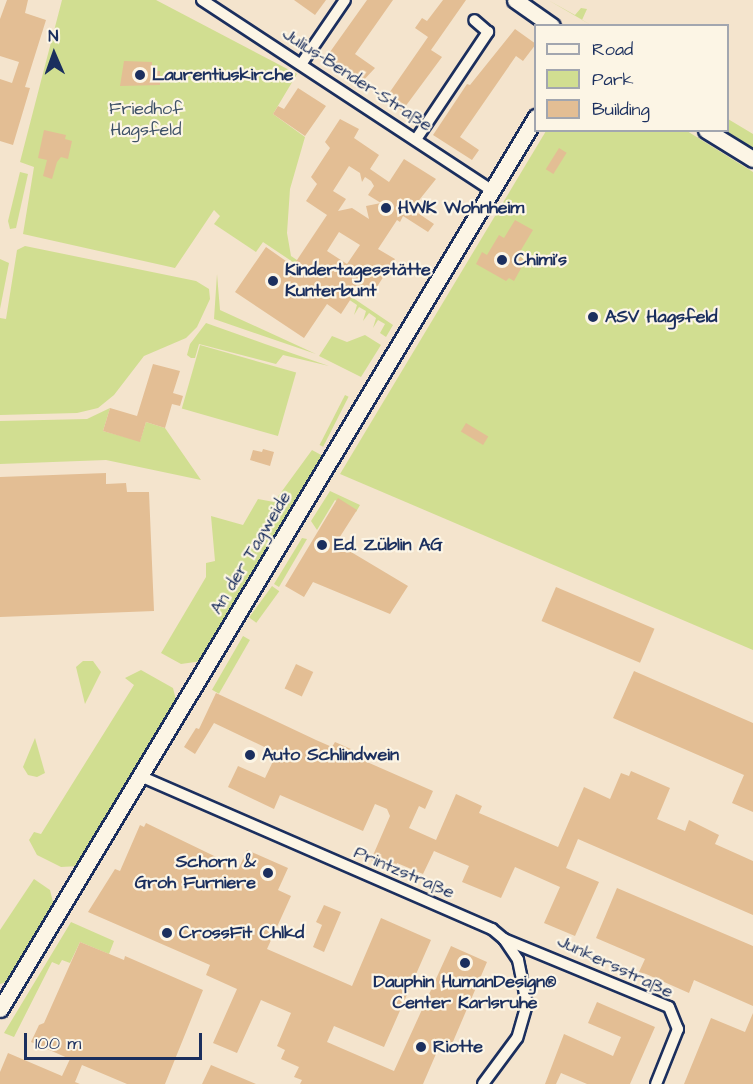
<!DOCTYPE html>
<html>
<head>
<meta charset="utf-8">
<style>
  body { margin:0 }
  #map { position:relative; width:753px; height:1084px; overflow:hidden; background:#f4e4cd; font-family:"Architects Daughter",sans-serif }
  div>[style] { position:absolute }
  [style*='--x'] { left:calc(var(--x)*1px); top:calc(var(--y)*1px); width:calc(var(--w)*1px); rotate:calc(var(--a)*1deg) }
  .green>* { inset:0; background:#d1de91; transform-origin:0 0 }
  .building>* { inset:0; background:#e3be94; transform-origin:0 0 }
  .roads { filter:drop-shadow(2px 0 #1b2f5e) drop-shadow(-2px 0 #1b2f5e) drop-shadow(0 2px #1b2f5e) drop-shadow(0 -2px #1b2f5e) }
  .minor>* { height:10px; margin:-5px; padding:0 5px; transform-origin:5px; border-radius:5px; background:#fcf5e5 }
  .secondary>* { height:15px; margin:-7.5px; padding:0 7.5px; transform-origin:7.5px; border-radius:7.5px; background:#fcf5e5 }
  .dots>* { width:16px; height:16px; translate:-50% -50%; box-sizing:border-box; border:3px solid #fcf5e5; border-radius:50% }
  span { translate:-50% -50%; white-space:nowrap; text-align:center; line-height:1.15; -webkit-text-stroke:4.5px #fcf5e5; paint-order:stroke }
  .poi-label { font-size:18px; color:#1b2f5e; font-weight:700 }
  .left { translate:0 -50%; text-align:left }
  .right { translate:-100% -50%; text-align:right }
  .street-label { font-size:18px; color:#1b2f5e }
  .park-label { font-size:18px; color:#3f5268 }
  .legend { position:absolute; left:534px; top:24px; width:195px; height:108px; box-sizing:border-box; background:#fcf5e5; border:2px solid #a2a6af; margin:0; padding:8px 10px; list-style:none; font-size:18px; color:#1b2f5e }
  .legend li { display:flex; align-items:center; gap:12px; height:30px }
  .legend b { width:30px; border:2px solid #a2a6af }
  .north { position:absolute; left:24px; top:24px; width:60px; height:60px; -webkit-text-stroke:4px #fcf5e5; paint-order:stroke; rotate:358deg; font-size:16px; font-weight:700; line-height:24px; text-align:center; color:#1b2f5e }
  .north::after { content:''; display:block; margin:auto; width:21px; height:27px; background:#1b2f5e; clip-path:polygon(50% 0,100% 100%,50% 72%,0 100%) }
  .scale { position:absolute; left:24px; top:1033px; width:178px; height:27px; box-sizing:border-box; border:3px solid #1b2f5e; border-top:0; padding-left:8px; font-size:18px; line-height:21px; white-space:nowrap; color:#1b2f5e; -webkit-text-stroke:4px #fcf5e5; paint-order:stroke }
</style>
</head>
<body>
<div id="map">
  <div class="green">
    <div style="clip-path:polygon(62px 0,156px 0,297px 74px,273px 114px,305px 137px,290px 189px,287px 233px,291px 256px,393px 325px,386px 337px,380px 333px,385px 324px,378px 320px,373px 328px,376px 318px,369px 313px,363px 321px,366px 311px,359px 307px,354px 315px,357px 305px,263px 242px,256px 252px,214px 224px,220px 216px,214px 210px,175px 268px,23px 234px,34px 167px,20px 162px)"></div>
    <div style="clip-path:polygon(548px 0,575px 15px,581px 8px,587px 9px,582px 20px,591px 25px)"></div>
    <div style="clip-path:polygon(728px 119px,753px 134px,753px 151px,722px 131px,728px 130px)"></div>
    <div style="clip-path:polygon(546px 131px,687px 131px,753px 172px,753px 650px,340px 474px)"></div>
    <div style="clip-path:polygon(20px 172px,28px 174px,16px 228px,10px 229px,8px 221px)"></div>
    <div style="clip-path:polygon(25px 246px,196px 281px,209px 289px,210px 299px,197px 327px,186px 338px,144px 356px,114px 395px,98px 408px,77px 413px,0 415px,0 318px,6px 319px,17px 250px)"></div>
    <div style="clip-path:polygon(0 259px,9px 263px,0 309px)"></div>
    <div style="clip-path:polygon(217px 274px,220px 310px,316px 354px,214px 319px)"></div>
    <div style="clip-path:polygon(206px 323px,265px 344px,329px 366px,283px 355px,276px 364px,199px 344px,195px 358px,191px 358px,187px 355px,190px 344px)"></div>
    <div style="clip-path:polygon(365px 335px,381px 345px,361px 377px,319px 356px,332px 336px,347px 342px)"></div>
    <div style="left:200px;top:345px;width:100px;height:66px;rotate:16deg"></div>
    <div style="left:345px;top:395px;width:4px;height:56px;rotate:27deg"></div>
    <div style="clip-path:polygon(110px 408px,103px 431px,140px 441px,146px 422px,165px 428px,201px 480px,106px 460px,0 464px,0 421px,87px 419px)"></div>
    <div style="clip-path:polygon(312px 450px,323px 456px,320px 464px,202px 661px,181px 664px,161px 653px,206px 577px,206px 563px,215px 561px,211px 516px,243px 525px,258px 499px,274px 502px)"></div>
    <div style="clip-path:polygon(330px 491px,360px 505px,356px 512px,335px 500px,317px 530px,311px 521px)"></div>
    <div style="clip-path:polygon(302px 538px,307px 539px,279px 587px,274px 584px)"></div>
    <div style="left:272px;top:586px;width:9px;height:39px;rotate:36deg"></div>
    <div style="left:243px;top:636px;width:8px;height:62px;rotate:30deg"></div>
    <div style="clip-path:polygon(83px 661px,93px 661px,101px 672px,85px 704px,76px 667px)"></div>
    <div style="clip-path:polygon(141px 670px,173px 688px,177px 704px,149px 745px,79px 866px,61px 867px,37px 855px,29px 840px,34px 832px,41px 834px,134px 685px,125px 678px)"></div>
    <div style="clip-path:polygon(35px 738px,45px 773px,37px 777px,28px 775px,23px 767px)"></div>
    <div style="clip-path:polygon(34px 879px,50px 890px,54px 906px,9px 981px,0 984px,0 930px)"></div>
    <div style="clip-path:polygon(71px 922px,114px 941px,109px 954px,80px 942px,70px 963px,62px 960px,59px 965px,52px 962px,14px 1037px,4px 1033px)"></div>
  </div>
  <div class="building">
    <div style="clip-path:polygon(7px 0,28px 0,25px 13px,46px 20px,25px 87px,30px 88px,13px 145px,0 141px,0 79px,12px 83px,19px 62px,0 56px,0 19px)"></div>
    <div style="clip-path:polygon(294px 0,326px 0,315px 15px)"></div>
    <div style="clip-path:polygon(367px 0,393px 0,355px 54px,375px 68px,361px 83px,325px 59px)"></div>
    <div style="clip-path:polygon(443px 0,466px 0,431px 50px,442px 57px,402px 111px,385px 99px,428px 37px,415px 28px,422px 18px,427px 21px)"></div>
    <div style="clip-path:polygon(515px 29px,536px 44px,523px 61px,516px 56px,460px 137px,479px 150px,472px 160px,433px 135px,467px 84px,470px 85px)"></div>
    <div style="clip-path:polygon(124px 61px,152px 62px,152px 71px,160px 71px,160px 85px,120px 86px)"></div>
    <div style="clip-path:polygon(298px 88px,326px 106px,305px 136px,273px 114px,278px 106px,284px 109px)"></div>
    <div style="clip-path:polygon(evenodd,340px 119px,359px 129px,354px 138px,379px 155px,370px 169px,389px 182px,404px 159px,436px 179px,412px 209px,434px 224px,428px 232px,403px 216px,400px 222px,397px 220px,378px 249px,395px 259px,369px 299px,356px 291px,341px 314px,327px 304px,304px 338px,235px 292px,266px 247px,293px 266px,327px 215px,306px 201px,317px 184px,311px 177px,330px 148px,325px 142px,340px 119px,349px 166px,360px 173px,362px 182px,365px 177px,371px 181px,374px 186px,368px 195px,381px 203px,366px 206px,369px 219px,352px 208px,338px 211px,346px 199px,333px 191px,349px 166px,340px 119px,339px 232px,360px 245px,347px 264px,327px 251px,339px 232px)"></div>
    <div style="clip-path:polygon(44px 130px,66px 135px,65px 139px,72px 141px,68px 159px,61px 157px,57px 162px,52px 179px,43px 176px,47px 160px,38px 158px)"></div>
    <div style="left:559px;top:148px;width:9px;height:25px;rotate:32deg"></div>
    <div style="clip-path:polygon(515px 220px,533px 230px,518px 255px,525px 261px,514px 281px,509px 278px,506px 281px,476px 264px,482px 252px,487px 255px,499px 235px,504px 238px)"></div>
    <div style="clip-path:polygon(153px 364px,180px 371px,173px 393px,183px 396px,180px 406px,172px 404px,165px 428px,146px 422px,140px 442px,103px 431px,110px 408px,137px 416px)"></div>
    <div style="left:466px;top:423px;width:26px;height:10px;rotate:31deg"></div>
    <div style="clip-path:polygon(263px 449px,274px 452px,270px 466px,250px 460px,253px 450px,262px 452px)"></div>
    <div style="clip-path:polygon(106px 473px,106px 484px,126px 483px,127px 492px,149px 492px,154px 611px,0 617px,0 477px)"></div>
    <div style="clip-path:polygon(338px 498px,357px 510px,336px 543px,408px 586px,390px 614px,313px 582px,304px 597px,285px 586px)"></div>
    <div style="left:556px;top:587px;width:107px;height:37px;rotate:23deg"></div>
    <div style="left:296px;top:664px;width:19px;height:27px;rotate:25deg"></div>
    <div style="clip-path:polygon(634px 671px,753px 723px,753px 812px,732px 803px,744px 775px,613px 718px)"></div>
    <div style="clip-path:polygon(216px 693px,316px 740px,332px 747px,335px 742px,369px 757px,367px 762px,433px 791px,425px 809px,419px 806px,409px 828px,436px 840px,456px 794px,482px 806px,479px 813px,558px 847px,584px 787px,610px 799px,621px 773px,629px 776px,631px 771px,670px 788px,657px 819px,685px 831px,689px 820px,719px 835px,715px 844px,753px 861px,753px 915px,578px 839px,566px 868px,599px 882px,575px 936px,544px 923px,560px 887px,515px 867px,501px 898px,462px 882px,469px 866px,434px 851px,423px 874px,397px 863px,394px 870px,371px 860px,390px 816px,387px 809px,375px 804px,363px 831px,280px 795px,274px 809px,228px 787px,238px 766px,265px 778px,277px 753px,214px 723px,195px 754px,184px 747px,196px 728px,199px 729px)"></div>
    <div style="clip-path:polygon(146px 823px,239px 868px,247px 850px,288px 868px,278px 890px,291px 896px,267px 949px,352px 986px,381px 918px,431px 940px,384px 1047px,334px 1026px,327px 1042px,394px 1071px,451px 946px,487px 962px,452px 1044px,442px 1040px,423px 1084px,300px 1084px,302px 1080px,294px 1077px,299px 1067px,281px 1059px,285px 1050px,277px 1046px,291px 1013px,261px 1000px,237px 1053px,213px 1043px,237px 989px,206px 975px,210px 965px,88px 912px,115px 869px,120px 871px,140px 825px,144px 827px)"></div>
    <div style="clip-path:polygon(617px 888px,753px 946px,753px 1006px,694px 980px,689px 993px,646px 974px,639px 972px,645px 959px,596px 938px)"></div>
    <div style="clip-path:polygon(324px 905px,341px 912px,324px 952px,313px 947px,322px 925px,316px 922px)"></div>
    <div style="clip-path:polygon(80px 942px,124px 960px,125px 956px,203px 990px,165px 1084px,127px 1084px,82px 1065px,75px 1082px,80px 1084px,0 1084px,0 1072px,8px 1053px,62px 1076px,70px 1059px,31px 1042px,39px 1025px,44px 1023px)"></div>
    <div style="clip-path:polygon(597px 1002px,655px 1027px,630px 1084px,587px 1084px,561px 1073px,556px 1084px,545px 1084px,564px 1034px,613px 1056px,621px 1037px,588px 1023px)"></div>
    <div style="clip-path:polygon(753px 1013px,753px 1084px,684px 1084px,711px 1018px,745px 1032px)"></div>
    <div style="clip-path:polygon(211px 1065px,256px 1084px,202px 1084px)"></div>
  </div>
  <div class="roads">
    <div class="minor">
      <div style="--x:202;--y:0;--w:346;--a:33.3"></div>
      <div style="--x:302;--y:63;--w:76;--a:-55.7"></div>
      <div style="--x:417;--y:138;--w:128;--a:-56.2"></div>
      <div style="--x:488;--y:32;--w:18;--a:-139"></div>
      <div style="--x:140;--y:776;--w:384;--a:23.5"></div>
      <div style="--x:492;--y:929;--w:16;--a:40"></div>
      <div style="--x:504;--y:939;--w:25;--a:56"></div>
      <div style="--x:518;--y:960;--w:45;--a:78.4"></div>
      <div style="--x:527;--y:1004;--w:35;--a:106"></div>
      <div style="--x:517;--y:1038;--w:57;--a:126.5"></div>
      <div style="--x:504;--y:939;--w:178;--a:22.4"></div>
      <div style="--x:669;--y:1007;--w:24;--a:68"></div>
      <div style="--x:678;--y:1029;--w:59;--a:111.8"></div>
    </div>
    <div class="secondary">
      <div style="--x:515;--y:0;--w:45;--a:35.1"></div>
      <div style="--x:706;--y:130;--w:55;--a:31.7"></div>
      <div style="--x:0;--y:1009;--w:1041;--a:-59"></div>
    </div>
  </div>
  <div class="dots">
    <div style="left:140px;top:75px;background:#1b2f5e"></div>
    <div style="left:386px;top:208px;background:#1b2f5e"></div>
    <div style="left:502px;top:260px;background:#1b2f5e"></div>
    <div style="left:273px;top:281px;background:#1b2f5e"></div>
    <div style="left:593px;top:317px;background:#1b2f5e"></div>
    <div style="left:322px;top:545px;background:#1b2f5e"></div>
    <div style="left:250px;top:755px;background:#1b2f5e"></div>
    <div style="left:268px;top:873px;background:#1b2f5e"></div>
    <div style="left:167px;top:933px;background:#1b2f5e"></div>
    <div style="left:465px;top:963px;background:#1b2f5e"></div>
    <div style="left:421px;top:1047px;background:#1b2f5e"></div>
  </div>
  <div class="poi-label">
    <span class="left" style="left:152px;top:75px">Laurentiuskirche</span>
    <span class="left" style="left:398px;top:208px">HWK Wohnheim</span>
    <span class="left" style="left:514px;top:260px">Chimi’s</span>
    <span class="left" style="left:285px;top:281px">Kindertagesstätte<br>Kunterbunt</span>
    <span class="left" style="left:605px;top:317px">ASV Hagsfeld</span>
    <span class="left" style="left:334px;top:545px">Ed. Züblin AG</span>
    <span class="left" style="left:262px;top:755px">Auto Schlindwein</span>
    <span class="right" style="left:256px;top:873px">Schorn &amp;<br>Groh Furniere</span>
    <span class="left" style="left:179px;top:933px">CrossFit Chlkd</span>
    <span style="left:465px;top:993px">Dauphin HumanDesign®<br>Center Karlsruhe</span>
    <span class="left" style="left:433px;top:1047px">Riotte</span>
  </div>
  <div class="street-label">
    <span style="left:357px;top:80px;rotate:33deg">Julius-Bender-Straße</span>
    <span style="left:251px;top:553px;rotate:-59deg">An der Tagweide</span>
    <span style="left:404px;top:873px;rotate:23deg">Printzstraße</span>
    <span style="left:615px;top:967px;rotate:25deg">Junkersstraße</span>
  </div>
  <div class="park-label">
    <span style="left:146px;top:120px">Friedhof<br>Hagsfeld</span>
  </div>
  <ul class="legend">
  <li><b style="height:8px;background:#fcf5e5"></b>Road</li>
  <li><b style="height:16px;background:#d1de91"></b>Park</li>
  <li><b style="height:16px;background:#e3be94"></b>Building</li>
  </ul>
  <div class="north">N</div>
  <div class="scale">100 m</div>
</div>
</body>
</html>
